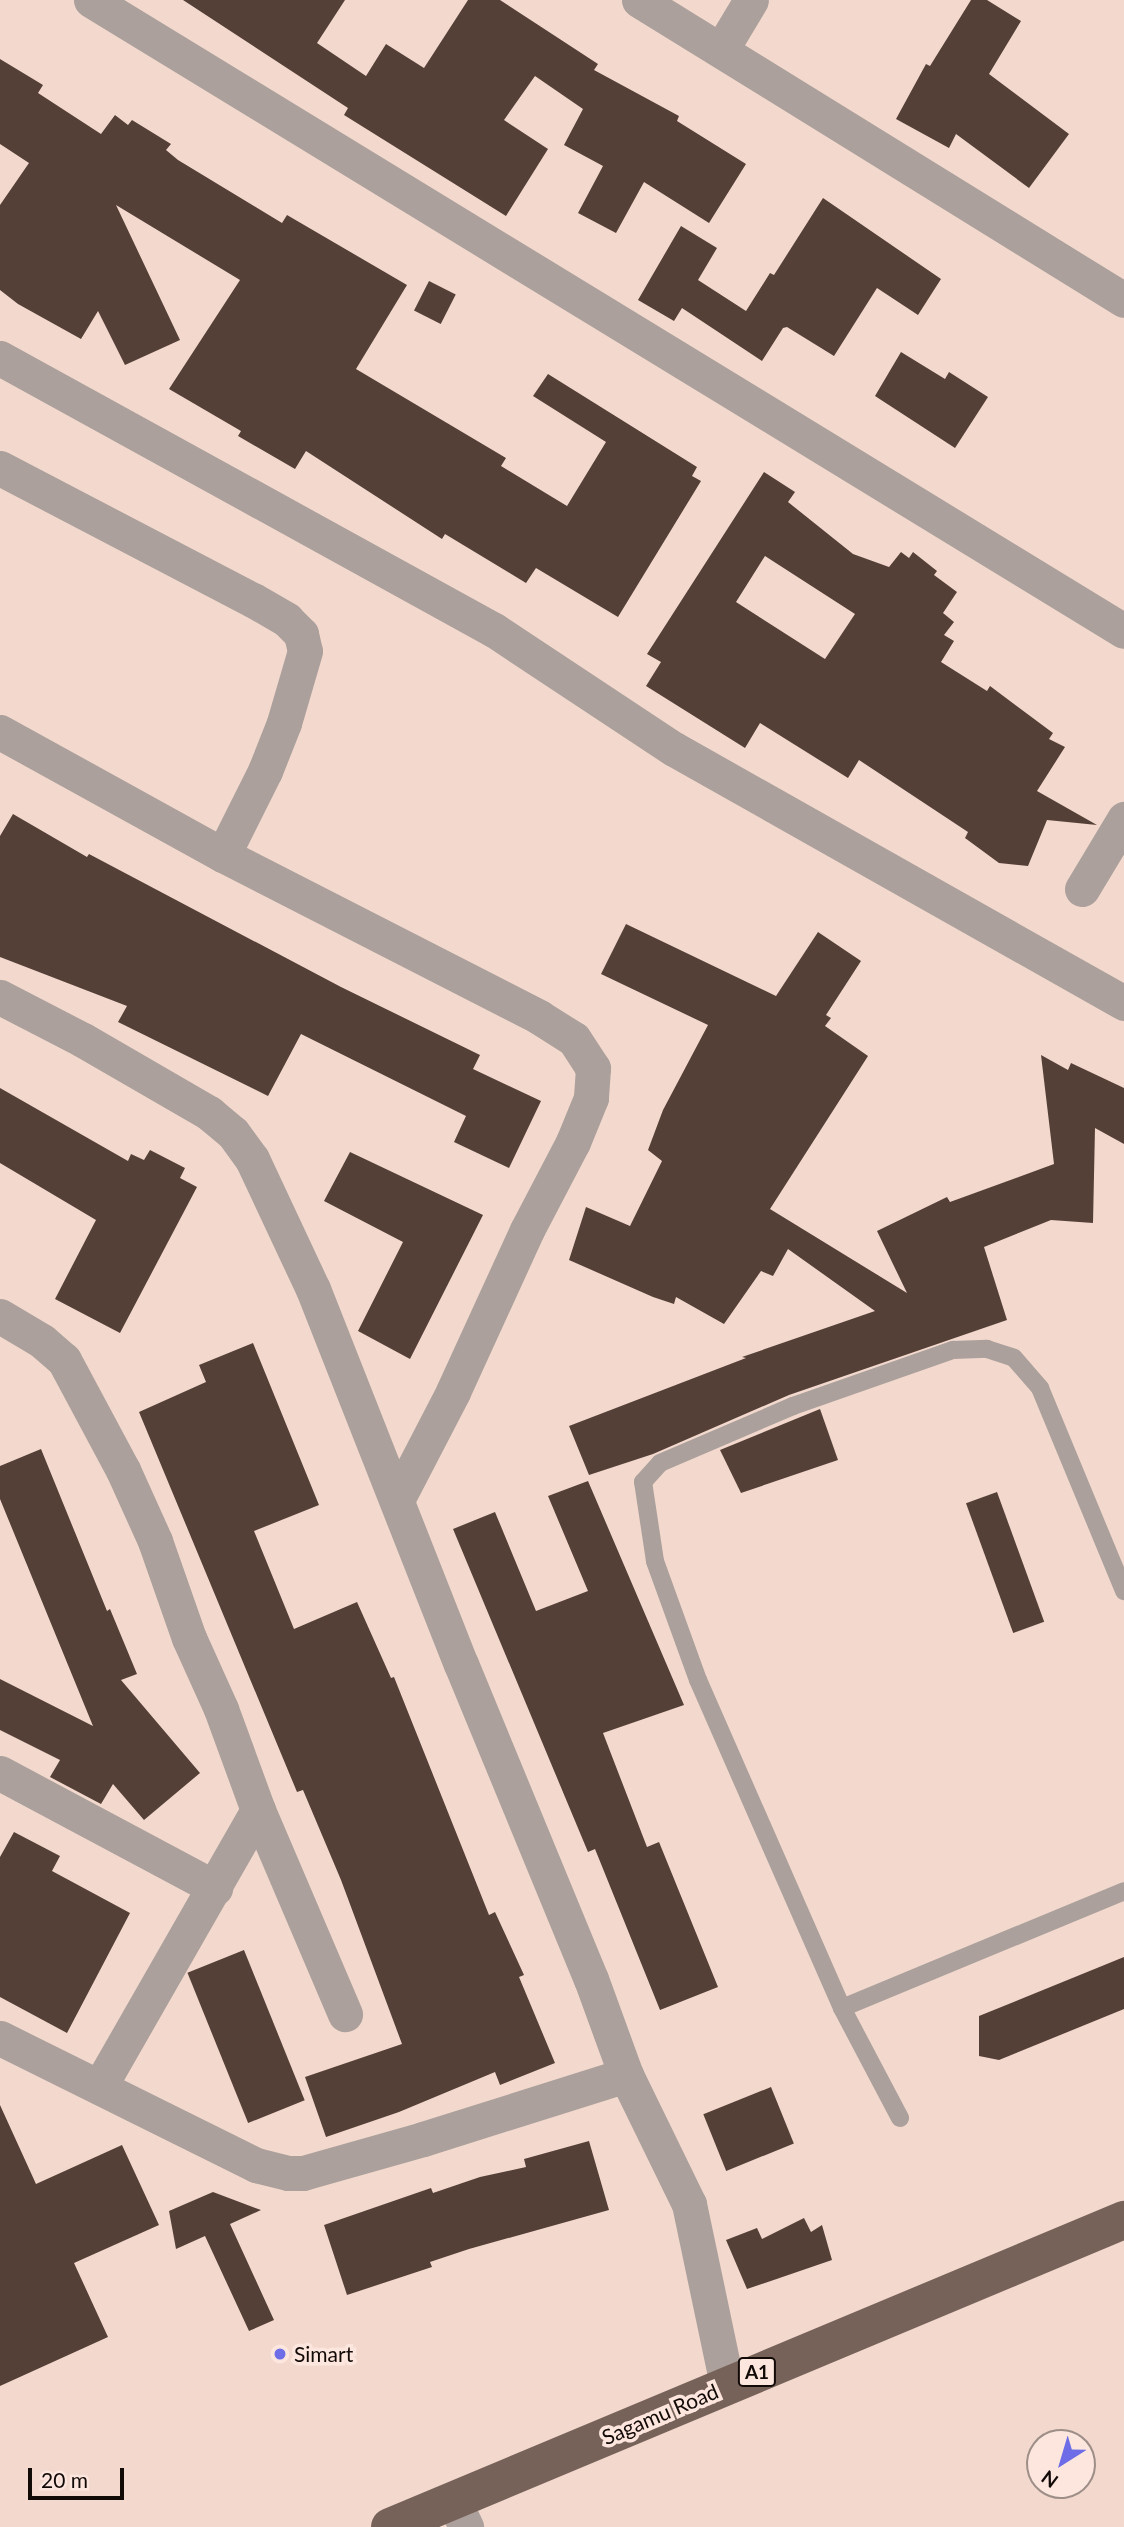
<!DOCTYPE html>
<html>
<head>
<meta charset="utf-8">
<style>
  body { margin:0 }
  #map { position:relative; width:1124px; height:2527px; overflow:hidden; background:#f2d8cd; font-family:Lato,sans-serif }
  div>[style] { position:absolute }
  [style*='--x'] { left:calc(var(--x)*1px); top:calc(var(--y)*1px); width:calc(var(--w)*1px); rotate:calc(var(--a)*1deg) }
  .building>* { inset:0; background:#554038; transform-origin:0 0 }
  .service>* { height:18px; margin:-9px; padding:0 9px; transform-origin:9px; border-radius:9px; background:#aba09b }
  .minor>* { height:35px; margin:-17.5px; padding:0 17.5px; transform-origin:17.5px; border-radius:17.5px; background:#aba09b }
  .trunk>* { height:38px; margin:-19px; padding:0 19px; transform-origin:19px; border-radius:19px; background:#77625a }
  .dots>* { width:19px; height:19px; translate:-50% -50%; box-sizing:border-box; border:4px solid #fce6de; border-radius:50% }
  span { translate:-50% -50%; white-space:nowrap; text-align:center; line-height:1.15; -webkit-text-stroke:7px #fce6de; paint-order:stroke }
  .shield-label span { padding:2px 5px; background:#fce6de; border:2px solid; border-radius:5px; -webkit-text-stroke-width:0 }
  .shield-label { font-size:19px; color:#120a07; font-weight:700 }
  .poi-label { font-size:21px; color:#120a07 }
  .left { translate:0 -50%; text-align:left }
  .street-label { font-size:21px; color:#120a07 }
  .north { position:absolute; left:1026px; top:2429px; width:70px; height:70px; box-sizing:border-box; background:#fce6de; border:2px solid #9e8e88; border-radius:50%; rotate:217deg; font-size:19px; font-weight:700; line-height:28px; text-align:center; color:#120a07 }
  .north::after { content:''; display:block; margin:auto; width:24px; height:32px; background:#6e6de7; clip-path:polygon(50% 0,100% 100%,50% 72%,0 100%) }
  .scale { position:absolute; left:28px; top:2468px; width:96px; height:32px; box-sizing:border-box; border:4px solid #120a07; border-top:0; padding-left:9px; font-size:21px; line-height:24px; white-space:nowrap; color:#120a07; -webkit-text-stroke:5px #fce6de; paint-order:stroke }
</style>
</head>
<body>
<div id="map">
  <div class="building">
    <div style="clip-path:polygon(183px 0,345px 0,317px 43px,366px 76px,386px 44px,424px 68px,468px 0,500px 0,598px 64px,594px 70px,679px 116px,677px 121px,746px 164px,709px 223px,644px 182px,616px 233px,578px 213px,603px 166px,564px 145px,583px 109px,535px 76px,504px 120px,548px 149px,506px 216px,344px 115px,348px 108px)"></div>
    <div style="clip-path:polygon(971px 0,987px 0,1021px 21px,989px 74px,1069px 134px,1029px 188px,956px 134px,949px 148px,896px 119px,926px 64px,930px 66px)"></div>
    <div style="clip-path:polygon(0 59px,43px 85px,38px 93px,101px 134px,115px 115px,128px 125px,132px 120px,171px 144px,166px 150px,178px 160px,282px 223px,287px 215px,407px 285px,356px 369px,506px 458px,501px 466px,567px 506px,606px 442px,533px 396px,548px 374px,697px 467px,692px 476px,701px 481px,618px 617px,536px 568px,526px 583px,445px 534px,442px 539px,306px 451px,295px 469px,238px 436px,241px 431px,169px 389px,240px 280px,116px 205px,180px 340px,125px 365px,98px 311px,81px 339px,18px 304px,0 290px,0 205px,29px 163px,0 144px)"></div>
    <div style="clip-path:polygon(823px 198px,941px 279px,918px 315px,877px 288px,834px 356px,787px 327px,783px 328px,762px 361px,682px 308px,674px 321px,638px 300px,681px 226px,717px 248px,698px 280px,746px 311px,770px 273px,774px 275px)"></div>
    <div style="left:429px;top:281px;width:30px;height:33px;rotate:27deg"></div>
    <div style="clip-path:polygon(901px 352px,945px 379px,949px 372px,988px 397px,955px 448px,875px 396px)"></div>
    <div style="clip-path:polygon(evenodd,764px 472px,795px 492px,788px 502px,853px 554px,889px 567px,901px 552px,909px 558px,913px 552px,937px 571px,934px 575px,957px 592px,943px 613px,954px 622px,944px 635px,954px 641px,941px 662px,987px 691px,990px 686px,1053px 733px,1049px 739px,1065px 747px,1037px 791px,1097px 825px,1047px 820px,1028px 866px,999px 863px,965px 838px,968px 832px,859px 760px,848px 778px,760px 723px,745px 748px,646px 686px,661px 662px,647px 654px,764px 472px,765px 556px,855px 614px,825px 659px,736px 602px,765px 556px)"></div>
    <div style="clip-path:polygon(13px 814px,87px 857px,89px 854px,341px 987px,480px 1055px,473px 1069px,541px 1101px,509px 1168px,454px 1142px,466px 1116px,301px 1034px,268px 1096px,118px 1022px,127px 1006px,0 957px,0 836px)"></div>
    <div style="clip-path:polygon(626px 924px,776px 996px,818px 932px,861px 961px,826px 1015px,831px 1018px,825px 1026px,868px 1056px,770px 1209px,907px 1293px,877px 1231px,947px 1197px,950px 1202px,1054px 1164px,1041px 1055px,1068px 1070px,1071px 1063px,1124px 1088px,1124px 1144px,1095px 1128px,1093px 1223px,1051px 1220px,984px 1247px,1007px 1320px,789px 1395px,653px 1454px,589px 1475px,569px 1426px,746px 1358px,742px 1357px,875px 1311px,788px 1249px,773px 1276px,761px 1271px,724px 1324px,676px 1297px,674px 1304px,653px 1297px,569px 1260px,586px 1207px,630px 1226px,662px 1161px,648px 1150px,663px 1110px,708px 1025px,601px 974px)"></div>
    <div style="clip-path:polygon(0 1088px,128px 1161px,131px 1154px,144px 1160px,150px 1150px,185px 1168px,180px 1178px,197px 1187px,120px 1333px,55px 1299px,96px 1220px,0 1163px)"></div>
    <div style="clip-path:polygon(350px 1152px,483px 1215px,410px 1359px,358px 1331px,403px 1242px,324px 1201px)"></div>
    <div style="clip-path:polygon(253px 1343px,319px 1505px,254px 1531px,294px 1629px,357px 1602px,391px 1678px,394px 1677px,489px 1915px,495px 1912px,524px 1975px,519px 1977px,555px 2063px,500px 2085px,495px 2072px,399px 2112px,326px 2137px,305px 2077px,402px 2044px,341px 1880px,303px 1790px,297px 1792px,139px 1412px,206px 1382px,199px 1365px)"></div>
    <div style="clip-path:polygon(820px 1409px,838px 1460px,741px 1493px,720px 1450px)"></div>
    <div style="clip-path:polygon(41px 1449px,107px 1611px,110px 1609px,137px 1674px,121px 1680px,200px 1773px,144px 1820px,113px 1784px,101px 1804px,50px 1777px,60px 1760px,0 1730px,0 1679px,93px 1726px,0 1499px,0 1466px)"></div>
    <div style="clip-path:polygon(588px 1481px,684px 1705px,603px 1733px,647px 1847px,659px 1842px,718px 1987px,660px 2010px,595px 1849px,588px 1852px,453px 1529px,495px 1512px,536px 1611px,588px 1591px,548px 1496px)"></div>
    <div style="left:997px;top:1492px;width:138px;height:33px;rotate:70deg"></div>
    <div style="clip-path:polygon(14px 1832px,60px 1856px,52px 1871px,130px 1913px,67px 2033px,0 1997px,0 1857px)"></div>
    <div style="left:244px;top:1950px;width:162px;height:61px;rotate:68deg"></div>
    <div style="clip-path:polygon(1124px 1957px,1124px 2009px,999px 2060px,979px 2056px,979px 2016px)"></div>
    <div style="left:771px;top:2087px;width:61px;height:73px;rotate:68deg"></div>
    <div style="clip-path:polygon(0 2105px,36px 2184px,122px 2145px,159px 2225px,74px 2263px,108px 2337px,0 2386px)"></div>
    <div style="clip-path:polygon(589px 2141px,609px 2210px,469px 2249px,430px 2262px,432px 2267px,347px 2295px,324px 2225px,431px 2188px,433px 2193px,480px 2177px,526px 2167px,524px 2159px)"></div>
    <div style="clip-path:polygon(213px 2192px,261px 2210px,230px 2224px,274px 2320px,249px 2331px,205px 2236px,176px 2249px,169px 2211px)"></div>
    <div style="clip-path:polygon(804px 2218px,811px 2232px,822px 2225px,832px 2260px,747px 2289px,726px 2240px,757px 2228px,762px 2239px)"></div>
  </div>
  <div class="service">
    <div style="--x:842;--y:2008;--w:305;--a:-22.5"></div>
    <div style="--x:900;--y:2118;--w:124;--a:-117.8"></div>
    <div style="--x:842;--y:2008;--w:358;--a:-113.7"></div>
    <div style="--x:698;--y:1680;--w:127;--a:-109.9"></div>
    <div style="--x:655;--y:1561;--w:80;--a:-98.6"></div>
    <div style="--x:643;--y:1482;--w:25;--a:-48"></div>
    <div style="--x:660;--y:1463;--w:145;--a:-23.2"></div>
    <div style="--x:793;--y:1406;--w:170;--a:-19.3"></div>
    <div style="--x:953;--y:1350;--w:34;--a:-2"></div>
    <div style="--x:987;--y:1349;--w:28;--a:18"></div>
    <div style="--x:1014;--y:1358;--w:40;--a:49"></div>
    <div style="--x:1040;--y:1388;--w:220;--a:67.5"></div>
  </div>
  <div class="minor">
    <div style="--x:91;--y:0;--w:1210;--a:31.42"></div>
    <div style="--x:639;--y:0;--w:570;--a:31.74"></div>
    <div style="--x:721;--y:50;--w:58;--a:-59"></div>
    <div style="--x:0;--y:358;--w:564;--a:28.84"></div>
    <div style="--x:494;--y:630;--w:216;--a:33.5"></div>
    <div style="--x:674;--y:749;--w:517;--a:29.44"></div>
    <div style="--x:0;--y:468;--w:285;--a:27.6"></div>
    <div style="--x:253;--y:600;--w:39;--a:30"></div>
    <div style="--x:287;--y:620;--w:20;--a:45"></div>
    <div style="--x:301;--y:634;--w:17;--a:77"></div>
    <div style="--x:305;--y:651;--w:75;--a:106.3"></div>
    <div style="--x:284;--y:723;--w:52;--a:111.6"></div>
    <div style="--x:265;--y:771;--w:94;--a:116.6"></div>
    <div style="--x:0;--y:732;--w:255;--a:28.9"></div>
    <div style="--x:223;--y:855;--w:355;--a:27.1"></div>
    <div style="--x:539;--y:1017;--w:41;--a:32.2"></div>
    <div style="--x:574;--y:1039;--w:35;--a:57"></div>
    <div style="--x:593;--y:1068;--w:30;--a:94"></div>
    <div style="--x:591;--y:1098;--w:48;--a:112.2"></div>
    <div style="--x:573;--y:1142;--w:99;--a:117.6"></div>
    <div style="--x:527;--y:1230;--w:178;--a:114.6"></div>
    <div style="--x:453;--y:1392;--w:122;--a:117.4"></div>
    <div style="--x:1082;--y:889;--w:82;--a:-59"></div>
    <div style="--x:0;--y:997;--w:93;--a:27.4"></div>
    <div style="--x:83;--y:1040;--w:146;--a:30.1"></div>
    <div style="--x:209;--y:1113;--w:31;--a:40"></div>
    <div style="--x:233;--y:1133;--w:32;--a:54"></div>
    <div style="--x:252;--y:1159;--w:144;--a:64.9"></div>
    <div style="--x:313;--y:1289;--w:403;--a:68.5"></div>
    <div style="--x:461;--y:1664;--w:341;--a:67.6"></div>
    <div style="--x:591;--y:1979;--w:102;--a:70"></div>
    <div style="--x:626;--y:2075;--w:144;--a:64"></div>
    <div style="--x:689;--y:2204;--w:185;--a:78.1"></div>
    <div style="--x:0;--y:1316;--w:49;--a:30.8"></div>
    <div style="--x:42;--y:1341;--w:29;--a:41"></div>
    <div style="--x:64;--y:1360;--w:125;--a:61.8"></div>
    <div style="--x:123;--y:1470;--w:78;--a:65.7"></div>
    <div style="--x:155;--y:1541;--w:103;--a:70.7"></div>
    <div style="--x:189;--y:1638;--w:78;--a:65.7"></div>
    <div style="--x:221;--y:1709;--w:108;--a:69.9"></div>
    <div style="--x:258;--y:1810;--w:318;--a:119.8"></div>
    <div style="--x:0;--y:1773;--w:244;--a:28.1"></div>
    <div style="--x:258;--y:1810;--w:222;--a:66.9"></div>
    <div style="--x:0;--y:2038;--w:286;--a:26.4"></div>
    <div style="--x:256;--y:2165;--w:33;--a:14"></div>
    <div style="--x:288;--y:2173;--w:15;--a:0"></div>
    <div style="--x:303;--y:2173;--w:125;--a:-15.8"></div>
    <div style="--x:423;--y:2139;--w:213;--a:-17.5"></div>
    <div style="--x:454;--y:2502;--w:28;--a:64"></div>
  </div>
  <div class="trunk">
    <div style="--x:390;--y:2527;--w:796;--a:-22.7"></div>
  </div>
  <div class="dots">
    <div style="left:280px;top:2354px;background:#6e6de7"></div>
  </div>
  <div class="shield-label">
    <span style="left:757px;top:2372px">A1</span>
  </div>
  <div class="poi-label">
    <span class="left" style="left:294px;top:2354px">Simart</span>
  </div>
  <div class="street-label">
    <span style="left:660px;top:2414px;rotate:-23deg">Sagamu Road</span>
  </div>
  <div class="north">N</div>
  <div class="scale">20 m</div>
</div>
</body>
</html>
